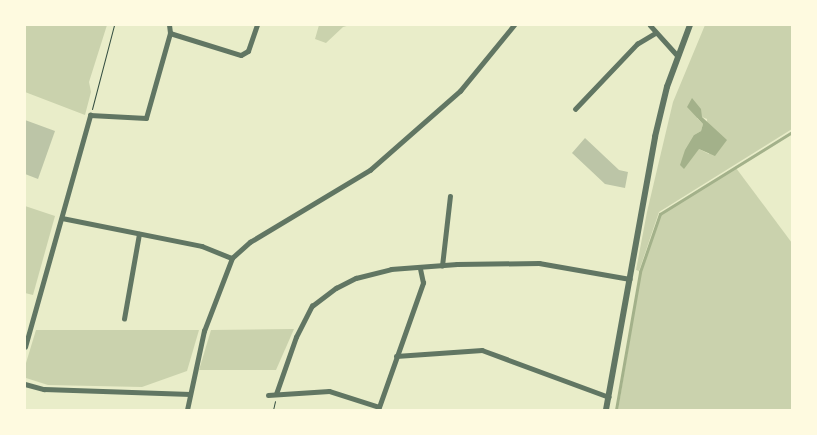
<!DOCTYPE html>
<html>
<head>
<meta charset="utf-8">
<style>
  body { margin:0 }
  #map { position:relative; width:817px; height:435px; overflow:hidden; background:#e9edc9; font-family:Figtree,sans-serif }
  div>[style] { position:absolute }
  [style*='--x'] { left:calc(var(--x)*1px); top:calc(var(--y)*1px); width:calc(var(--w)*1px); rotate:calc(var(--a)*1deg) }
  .green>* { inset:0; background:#cad2ad }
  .water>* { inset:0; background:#a3b18a }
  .stream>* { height:2.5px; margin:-1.25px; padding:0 1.25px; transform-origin:1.25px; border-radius:1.25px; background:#a3b18a }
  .building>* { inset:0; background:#bcc5a7 }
  .path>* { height:1px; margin:-0.5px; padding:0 0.5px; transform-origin:0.5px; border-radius:0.5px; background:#344e41 }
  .minor>* { height:4.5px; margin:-2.25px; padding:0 2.25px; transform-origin:2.25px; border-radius:2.25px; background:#617663 }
  .tertiary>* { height:5.5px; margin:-2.75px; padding:0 2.75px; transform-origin:2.75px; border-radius:2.75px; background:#617663 }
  span { translate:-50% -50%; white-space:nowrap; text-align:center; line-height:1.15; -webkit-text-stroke:4px #fefae0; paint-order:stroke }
  .frame { position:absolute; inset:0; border:26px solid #fefae0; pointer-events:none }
</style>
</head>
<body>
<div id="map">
  <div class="green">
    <div style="clip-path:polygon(25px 25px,107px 25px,89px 82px,91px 92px,85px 115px,25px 92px)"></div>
    <div style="clip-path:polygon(319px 25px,350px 25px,343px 27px,326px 43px,315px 39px)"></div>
    <div style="clip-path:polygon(evenodd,705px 25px,792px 25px,792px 129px,659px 212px,639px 271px,636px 270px,647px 212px,673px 102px,705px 25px,702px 117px,707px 119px,709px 154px,699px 149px,694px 135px,701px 131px,703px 124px,697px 118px,702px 117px)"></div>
    <div style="clip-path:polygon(736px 168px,792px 243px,792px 410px,618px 410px,641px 272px,661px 214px)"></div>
    <div style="clip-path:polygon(25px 206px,55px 216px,33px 295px,25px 293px)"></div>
    <div style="clip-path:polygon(294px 329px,276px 370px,199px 370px,211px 330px)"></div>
    <div style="clip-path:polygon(36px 330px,199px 330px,187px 371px,142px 387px,48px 385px,26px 378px,26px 363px)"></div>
  </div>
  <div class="water">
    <div style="clip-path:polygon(692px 98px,701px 109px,702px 117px,727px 140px,715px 156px,699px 149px,684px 169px,680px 165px,685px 150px,694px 135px,701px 131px,703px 124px,687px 107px)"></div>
  </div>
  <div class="stream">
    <div style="--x:616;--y:410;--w:140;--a:-80.1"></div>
    <div style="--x:640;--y:272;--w:61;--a:-71"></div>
    <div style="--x:660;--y:214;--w:155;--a:-31.8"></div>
  </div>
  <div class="building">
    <div style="clip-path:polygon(25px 120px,55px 131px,38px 179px,25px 174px)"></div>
    <div style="clip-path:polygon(585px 138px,619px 170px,628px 172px,625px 188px,605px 184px,572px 153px)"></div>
  </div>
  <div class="path">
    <div style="--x:92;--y:109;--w:87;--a:-75.3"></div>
    <div style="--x:273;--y:410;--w:9;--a:-77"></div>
  </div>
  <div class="minor">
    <div style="--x:650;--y:25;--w:40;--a:48"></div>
    <div style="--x:170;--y:33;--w:74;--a:17.2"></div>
    <div style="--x:241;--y:55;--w:8;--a:-30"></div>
    <div style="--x:248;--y:51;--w:28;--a:-71"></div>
    <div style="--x:575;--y:109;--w:90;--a:-46.4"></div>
    <div style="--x:637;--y:44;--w:21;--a:-31"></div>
    <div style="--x:62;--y:218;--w:143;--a:11.3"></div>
    <div style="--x:202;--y:246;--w:32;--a:22"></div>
    <div style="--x:442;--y:266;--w:70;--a:-83.5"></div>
    <div style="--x:124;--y:319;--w:86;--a:-80"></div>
    <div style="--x:25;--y:347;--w:241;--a:-74.3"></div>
    <div style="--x:90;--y:115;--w:56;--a:3.1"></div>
    <div style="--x:146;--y:118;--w:88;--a:-74.2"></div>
    <div style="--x:170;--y:33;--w:8;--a:-97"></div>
    <div style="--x:396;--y:356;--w:86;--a:-4"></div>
    <div style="--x:482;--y:350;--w:135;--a:20.3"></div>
    <div style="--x:25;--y:384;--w:20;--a:15"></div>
    <div style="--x:44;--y:389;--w:146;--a:2"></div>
    <div style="--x:276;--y:394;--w:60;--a:-70.7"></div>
    <div style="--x:296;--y:337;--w:35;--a:-63"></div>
    <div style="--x:312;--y:306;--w:30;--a:-37"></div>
    <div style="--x:336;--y:288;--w:22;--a:-27"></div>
    <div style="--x:356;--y:278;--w:36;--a:-14"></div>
    <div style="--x:391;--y:269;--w:66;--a:-4.3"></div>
    <div style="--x:457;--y:264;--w:82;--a:-0.7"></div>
    <div style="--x:539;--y:263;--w:92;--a:10"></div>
    <div style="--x:268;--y:395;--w:61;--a:-3.8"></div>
    <div style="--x:329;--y:391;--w:52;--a:17.7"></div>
    <div style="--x:187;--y:410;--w:81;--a:-77.9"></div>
    <div style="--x:204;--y:331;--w:78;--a:-69"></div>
    <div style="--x:232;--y:258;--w:24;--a:-42"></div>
    <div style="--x:250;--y:242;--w:140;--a:-31"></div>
    <div style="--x:370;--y:170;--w:120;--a:-41.3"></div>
    <div style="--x:460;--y:91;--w:85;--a:-50.7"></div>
    <div style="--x:378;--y:410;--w:135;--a:-70.5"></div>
    <div style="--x:423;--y:283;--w:14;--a:-102"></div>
  </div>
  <div class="tertiary">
    <div style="--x:606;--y:410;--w:277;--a:-79.8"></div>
    <div style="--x:655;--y:137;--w:51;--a:-76.5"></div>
    <div style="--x:667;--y:87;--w:66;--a:-69.6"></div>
  </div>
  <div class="frame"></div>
</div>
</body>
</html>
